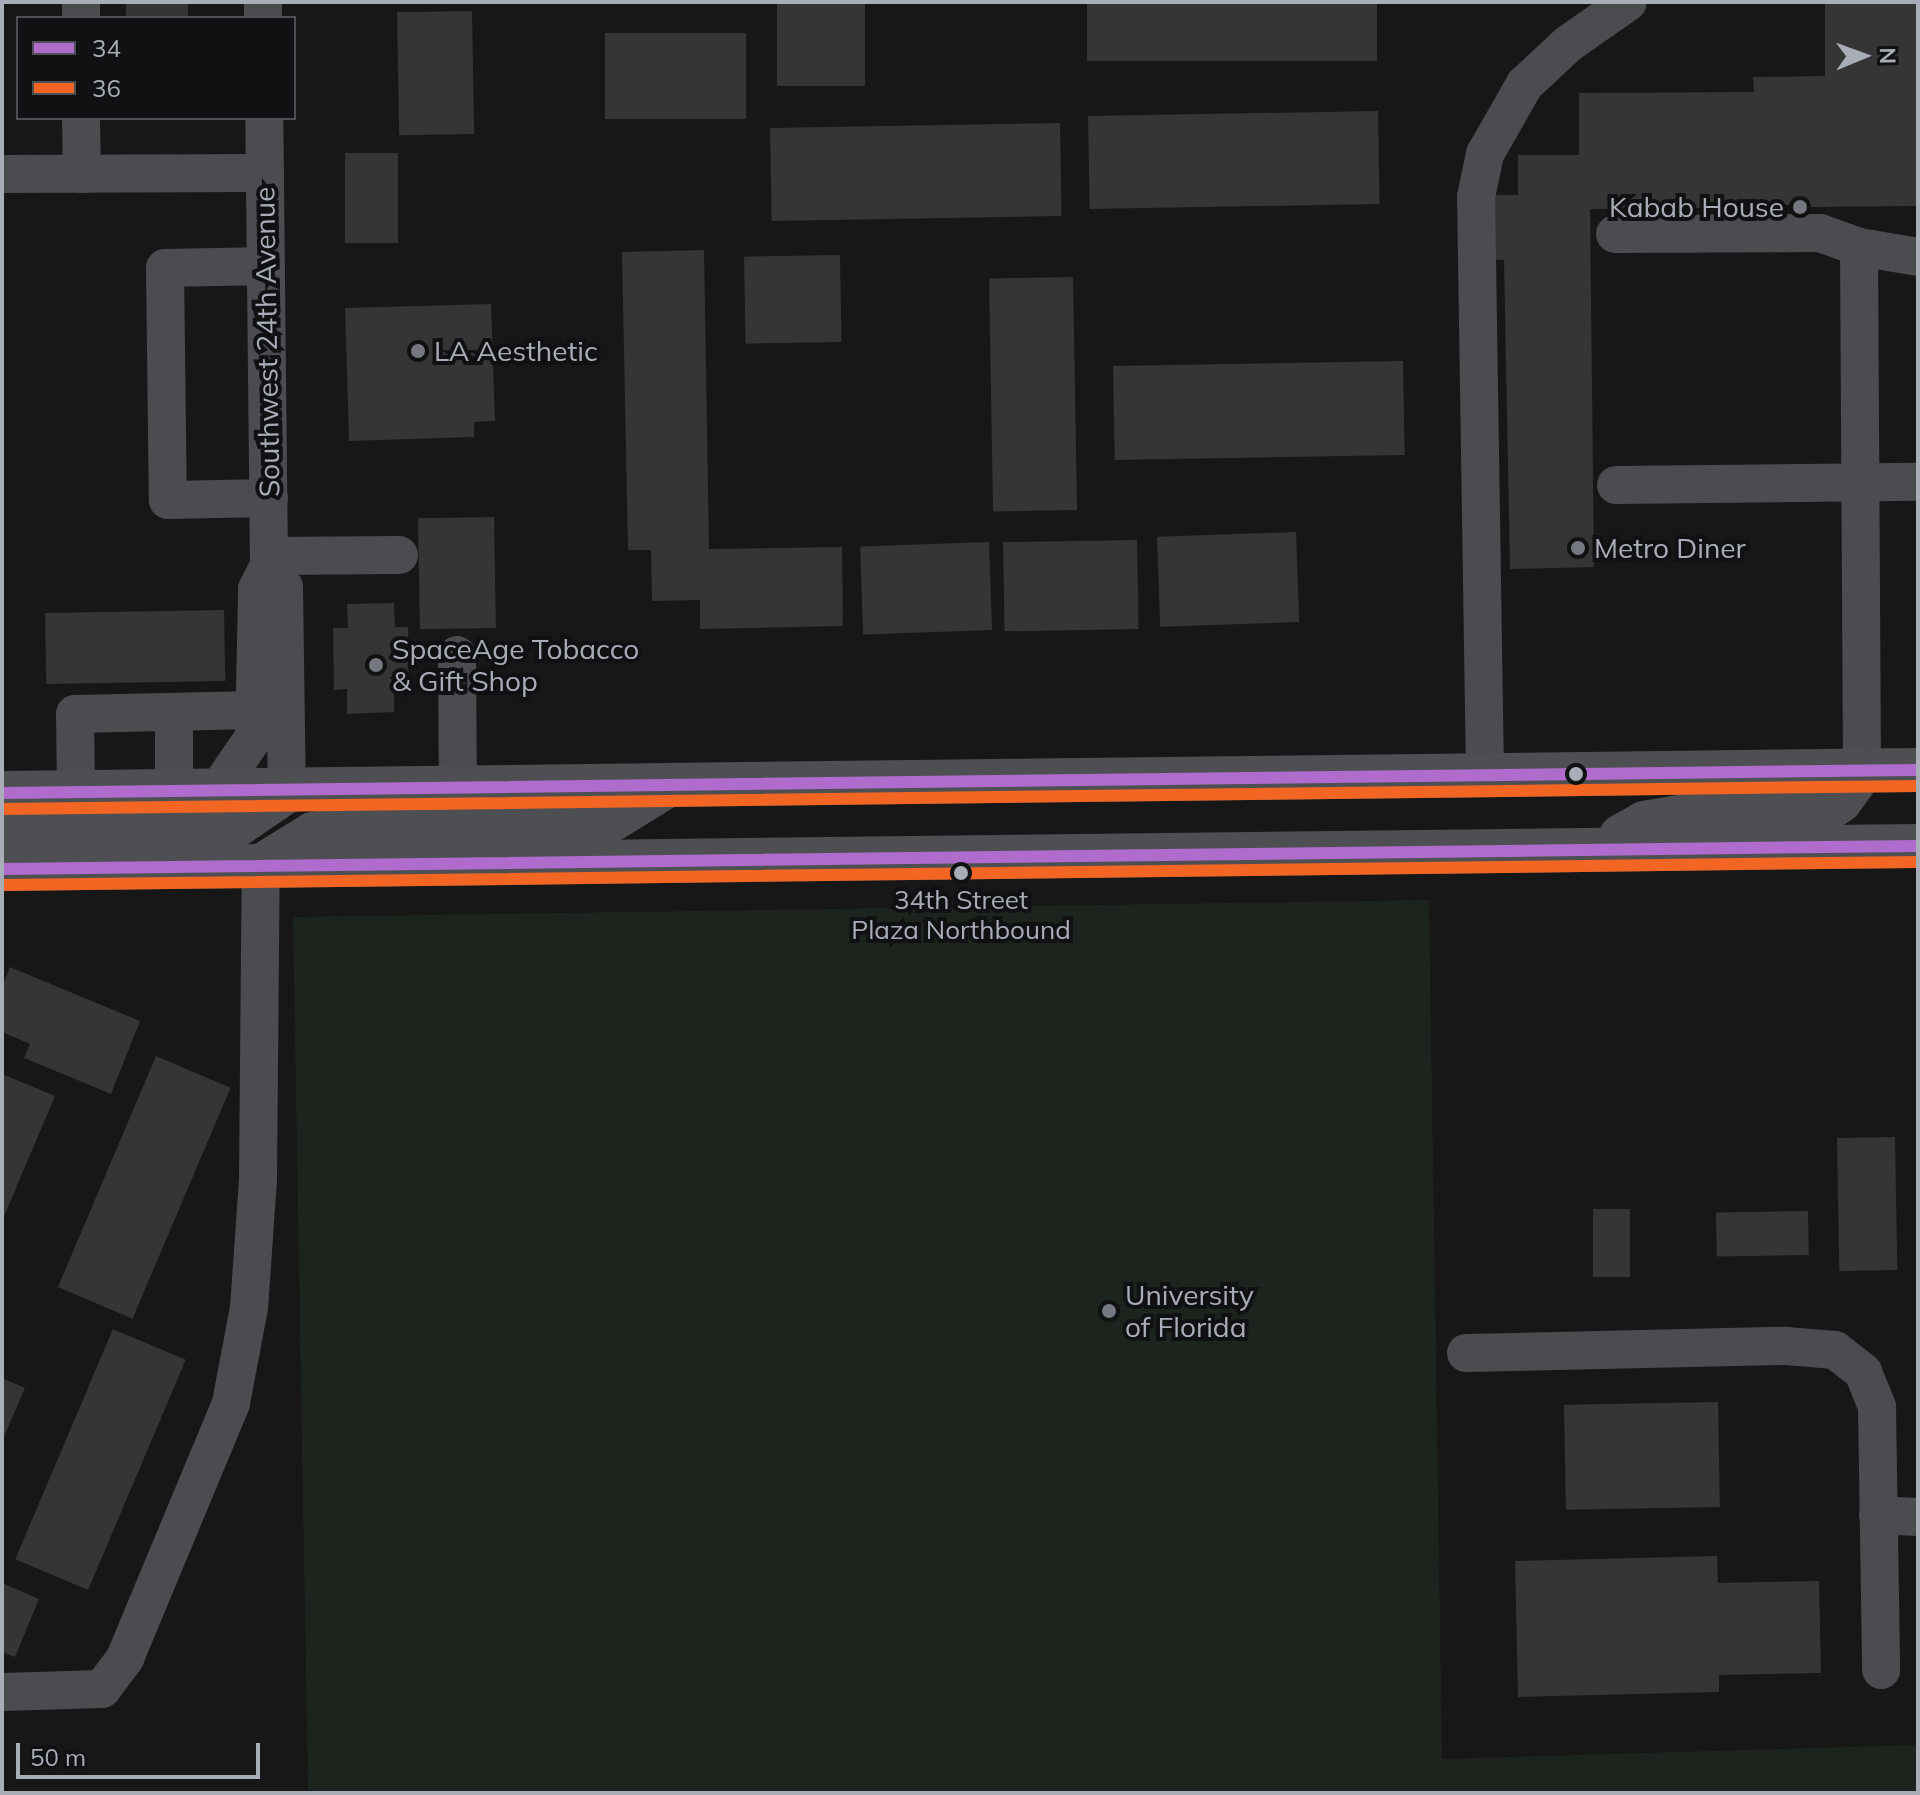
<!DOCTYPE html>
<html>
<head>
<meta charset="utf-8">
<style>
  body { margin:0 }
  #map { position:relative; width:1920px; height:1795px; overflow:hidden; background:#171717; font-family:Mulish,sans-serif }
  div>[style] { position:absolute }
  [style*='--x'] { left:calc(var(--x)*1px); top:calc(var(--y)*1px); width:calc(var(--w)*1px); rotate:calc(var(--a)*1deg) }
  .green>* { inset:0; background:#1d241e }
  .building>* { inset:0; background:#353536; transform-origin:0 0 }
  .minor>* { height:38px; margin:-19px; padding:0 19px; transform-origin:19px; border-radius:19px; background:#4b4c50 }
  .major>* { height:44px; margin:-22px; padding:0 22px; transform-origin:22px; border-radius:22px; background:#4d4f52 }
  .bus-1>* { height:12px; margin:-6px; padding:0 6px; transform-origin:6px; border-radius:6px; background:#b06ccc }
  .bus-2>* { height:12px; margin:-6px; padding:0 6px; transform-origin:6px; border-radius:6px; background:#f26522 }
  .dots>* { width:22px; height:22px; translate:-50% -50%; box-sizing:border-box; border:4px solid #111113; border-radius:50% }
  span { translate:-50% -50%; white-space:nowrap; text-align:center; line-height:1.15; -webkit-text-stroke:8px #111113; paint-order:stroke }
  .bus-label { font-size:26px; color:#a8adb8 }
  .poi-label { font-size:28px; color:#a8adb8 }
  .right { translate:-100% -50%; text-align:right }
  .left { translate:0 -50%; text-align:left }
  .street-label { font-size:28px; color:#a8adb8 }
  .frame { position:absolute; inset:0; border:4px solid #a8adb8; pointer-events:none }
  .legend { position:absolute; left:16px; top:16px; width:280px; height:104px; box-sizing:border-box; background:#111113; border:2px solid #4d4f55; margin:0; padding:10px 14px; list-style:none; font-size:24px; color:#a8adb8 }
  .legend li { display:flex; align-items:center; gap:16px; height:40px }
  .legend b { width:40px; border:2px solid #4d4f55 }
  .north { position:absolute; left:1824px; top:16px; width:80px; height:80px; -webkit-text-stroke:6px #111113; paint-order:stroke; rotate:89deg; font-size:22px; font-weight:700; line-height:32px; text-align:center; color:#a8adb8 }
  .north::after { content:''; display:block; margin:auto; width:28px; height:36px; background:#a8adb8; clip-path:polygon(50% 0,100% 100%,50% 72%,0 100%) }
  .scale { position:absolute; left:16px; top:1743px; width:244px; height:36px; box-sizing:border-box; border:4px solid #a8adb8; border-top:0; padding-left:10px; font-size:24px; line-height:28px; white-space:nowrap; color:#a8adb8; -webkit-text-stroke:6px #111113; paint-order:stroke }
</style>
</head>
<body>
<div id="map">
  <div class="green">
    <div style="clip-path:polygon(1429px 900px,1442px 1759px,1918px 1745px,1918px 1793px,308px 1793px,293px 917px)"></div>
  </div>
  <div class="building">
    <div style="left:126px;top:2px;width:62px;height:16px"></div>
    <div style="left:777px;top:2px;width:88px;height:84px"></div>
    <div style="left:1087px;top:2px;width:290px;height:59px"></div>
    <div style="clip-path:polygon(1825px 2px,1918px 2px,1918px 206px,1590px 209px,1594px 567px,1510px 569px,1504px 260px,1487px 259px,1488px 195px,1518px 195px,1518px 155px,1579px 155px,1579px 93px,1754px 92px,1753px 77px,1825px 76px)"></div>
    <div style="left:472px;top:11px;width:123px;height:75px;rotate:89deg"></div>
    <div style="left:746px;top:33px;width:86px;height:141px;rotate:90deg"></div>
    <div style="left:1378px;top:111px;width:93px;height:290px;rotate:89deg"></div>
    <div style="left:1060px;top:123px;width:93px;height:290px;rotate:89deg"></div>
    <div style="left:345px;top:153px;width:53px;height:90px"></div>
    <div style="clip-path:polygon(704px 250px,709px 549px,842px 547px,843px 626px,700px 629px,700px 600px,652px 601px,651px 550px,628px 550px,622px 252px)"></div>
    <div style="left:840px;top:255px;width:87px;height:96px;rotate:89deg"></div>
    <div style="left:1073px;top:277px;width:233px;height:84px;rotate:89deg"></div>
    <div style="clip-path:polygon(491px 304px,495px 421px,474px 422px,474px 437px,349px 441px,345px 308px)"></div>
    <div style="left:1403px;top:361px;width:94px;height:290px;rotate:89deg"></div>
    <div style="left:494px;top:517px;width:111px;height:76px;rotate:89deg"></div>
    <div style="left:1296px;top:532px;width:90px;height:139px;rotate:88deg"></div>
    <div style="left:1137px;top:540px;width:89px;height:134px;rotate:89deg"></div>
    <div style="left:989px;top:542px;width:88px;height:129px;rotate:88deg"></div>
    <div style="clip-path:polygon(394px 603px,395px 627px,408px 627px,409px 689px,394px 690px,394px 712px,347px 714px,347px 689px,334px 690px,333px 628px,348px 628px,347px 604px)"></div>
    <div style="left:224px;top:610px;width:71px;height:179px;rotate:89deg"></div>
    <div style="clip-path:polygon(10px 967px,140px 1021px,111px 1094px,24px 1058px,30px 1044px,2px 1032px,2px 987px)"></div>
    <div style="left:156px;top:1056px;width:81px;height:251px;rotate:23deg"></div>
    <div style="clip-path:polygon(2px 1074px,55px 1096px,2px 1221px)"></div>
    <div style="left:1895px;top:1137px;width:133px;height:58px;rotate:89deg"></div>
    <div style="left:1593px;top:1209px;width:37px;height:68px"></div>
    <div style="left:1808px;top:1211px;width:44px;height:92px;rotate:89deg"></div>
    <div style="left:113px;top:1329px;width:79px;height:250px;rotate:23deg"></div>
    <div style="clip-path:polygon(2px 1378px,25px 1388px,2px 1441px)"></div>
    <div style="left:1718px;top:1402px;width:105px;height:154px;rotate:89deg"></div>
    <div style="clip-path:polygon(1717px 1556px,1718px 1583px,1819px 1581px,1821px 1673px,1719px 1675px,1719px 1692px,1518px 1697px,1515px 1561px)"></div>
    <div style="clip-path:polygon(2px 1583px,39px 1599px,15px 1657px,2px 1652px)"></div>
  </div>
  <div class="minor">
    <div style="--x:263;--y:2;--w:16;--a:90"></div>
    <div style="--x:81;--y:18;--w:16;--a:-90"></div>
    <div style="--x:81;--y:118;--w:56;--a:89"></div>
    <div style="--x:2;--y:174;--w:263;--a:-0.2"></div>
    <div style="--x:1615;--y:234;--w:205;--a:-0.3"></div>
    <div style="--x:1820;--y:233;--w:41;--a:19.7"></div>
    <div style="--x:1859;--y:247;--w:60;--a:9.6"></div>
    <div style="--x:1859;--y:247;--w:524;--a:89.67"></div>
    <div style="--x:266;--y:266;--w:101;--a:178.9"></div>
    <div style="--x:165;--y:268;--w:232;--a:89.3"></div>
    <div style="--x:168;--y:500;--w:101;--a:-1.1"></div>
    <div style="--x:1616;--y:485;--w:302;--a:-0.6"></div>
    <div style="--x:269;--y:556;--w:130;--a:-0.4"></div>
    <div style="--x:269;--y:565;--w:27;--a:56"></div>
    <div style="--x:284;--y:587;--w:204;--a:89.2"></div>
    <div style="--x:457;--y:655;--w:134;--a:89.6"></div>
    <div style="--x:174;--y:712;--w:80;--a:90"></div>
    <div style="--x:1485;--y:774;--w:577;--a:-90.89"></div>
    <div style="--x:1476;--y:197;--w:44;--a:-78.2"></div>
    <div style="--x:1485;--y:154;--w:81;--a:-60.3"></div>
    <div style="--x:1525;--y:84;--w:59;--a:-42.9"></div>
    <div style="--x:1568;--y:44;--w:73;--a:-35"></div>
    <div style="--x:216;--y:792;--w:67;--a:-55.4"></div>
    <div style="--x:254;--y:737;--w:148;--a:-88.8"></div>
    <div style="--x:257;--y:589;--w:27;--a:-63"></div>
    <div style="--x:269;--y:565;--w:447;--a:-90.6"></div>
    <div style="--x:76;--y:793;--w:79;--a:-90.7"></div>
    <div style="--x:75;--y:714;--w:182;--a:-1.3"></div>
    <div style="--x:1466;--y:1353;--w:320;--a:-1.3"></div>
    <div style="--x:1786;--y:1346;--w:49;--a:4.7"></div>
    <div style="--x:1835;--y:1350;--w:36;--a:38"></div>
    <div style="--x:1863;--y:1372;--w:38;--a:68"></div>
    <div style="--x:1877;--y:1407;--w:263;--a:89.1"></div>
    <div style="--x:1878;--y:1515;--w:40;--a:2.9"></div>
    <div style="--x:2;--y:1692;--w:100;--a:-1.7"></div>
    <div style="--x:102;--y:1689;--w:39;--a:-53"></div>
    <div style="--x:125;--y:1658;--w:276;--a:-67.4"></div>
    <div style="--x:231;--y:1403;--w:97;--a:-79.3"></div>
    <div style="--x:249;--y:1308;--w:129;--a:-86"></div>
    <div style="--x:258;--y:1179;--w:313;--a:-89.5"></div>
  </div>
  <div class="major">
    <div style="--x:2;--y:793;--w:1916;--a:-0.69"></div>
    <div style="--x:2;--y:835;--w:232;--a:-2"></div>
    <div style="--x:234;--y:827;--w:64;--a:-34.2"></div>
    <div style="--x:1621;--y:836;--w:26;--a:-29"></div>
    <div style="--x:1644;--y:823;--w:42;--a:-9.7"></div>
    <div style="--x:1685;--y:816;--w:143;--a:-2.8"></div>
    <div style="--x:1828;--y:809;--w:14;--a:-34"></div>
    <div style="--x:1840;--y:801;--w:37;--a:-54"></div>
    <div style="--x:261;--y:866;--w:61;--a:-31.6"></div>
    <div style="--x:313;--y:834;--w:43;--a:-9.5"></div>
    <div style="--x:355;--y:827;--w:258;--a:-1.8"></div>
    <div style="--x:613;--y:819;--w:61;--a:-31.6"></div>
    <div style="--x:2;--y:869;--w:1916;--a:-0.69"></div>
  </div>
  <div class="bus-1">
    <div style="--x:2;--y:793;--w:1916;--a:-0.69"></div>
    <div style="--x:2;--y:869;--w:1916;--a:-0.69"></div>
  </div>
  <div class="bus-2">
    <div style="--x:2;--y:809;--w:1916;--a:-0.69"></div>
    <div style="--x:2;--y:885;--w:1916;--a:-0.69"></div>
  </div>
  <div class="dots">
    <div style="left:1800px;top:207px;background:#757880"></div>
    <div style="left:418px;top:351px;background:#757880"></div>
    <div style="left:1578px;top:548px;background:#757880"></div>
    <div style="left:376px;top:665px;background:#757880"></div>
    <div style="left:1576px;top:774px;background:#a8adb8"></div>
    <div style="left:961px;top:873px;background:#a8adb8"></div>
    <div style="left:1109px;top:1311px;background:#757880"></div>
  </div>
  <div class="bus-label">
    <span style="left:961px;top:915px">34th Street<br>Plaza Northbound</span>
  </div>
  <div class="poi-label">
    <span class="right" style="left:1784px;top:207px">Kabab House</span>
    <span class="left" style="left:434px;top:351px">LA Aesthetic</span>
    <span class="left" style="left:1594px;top:548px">Metro Diner</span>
    <span class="left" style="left:392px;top:665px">SpaceAge Tobacco<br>&amp; Gift Shop</span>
    <span class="left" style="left:1125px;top:1311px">University<br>of Florida</span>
  </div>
  <div class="street-label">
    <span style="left:267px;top:342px;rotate:-91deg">Southwest 24th Avenue</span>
  </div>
  <div class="frame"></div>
  <ul class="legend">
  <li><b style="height:10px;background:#b06ccc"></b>34</li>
  <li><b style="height:10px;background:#f26522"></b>36</li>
  </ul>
  <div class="north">N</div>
  <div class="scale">50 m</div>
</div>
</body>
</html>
